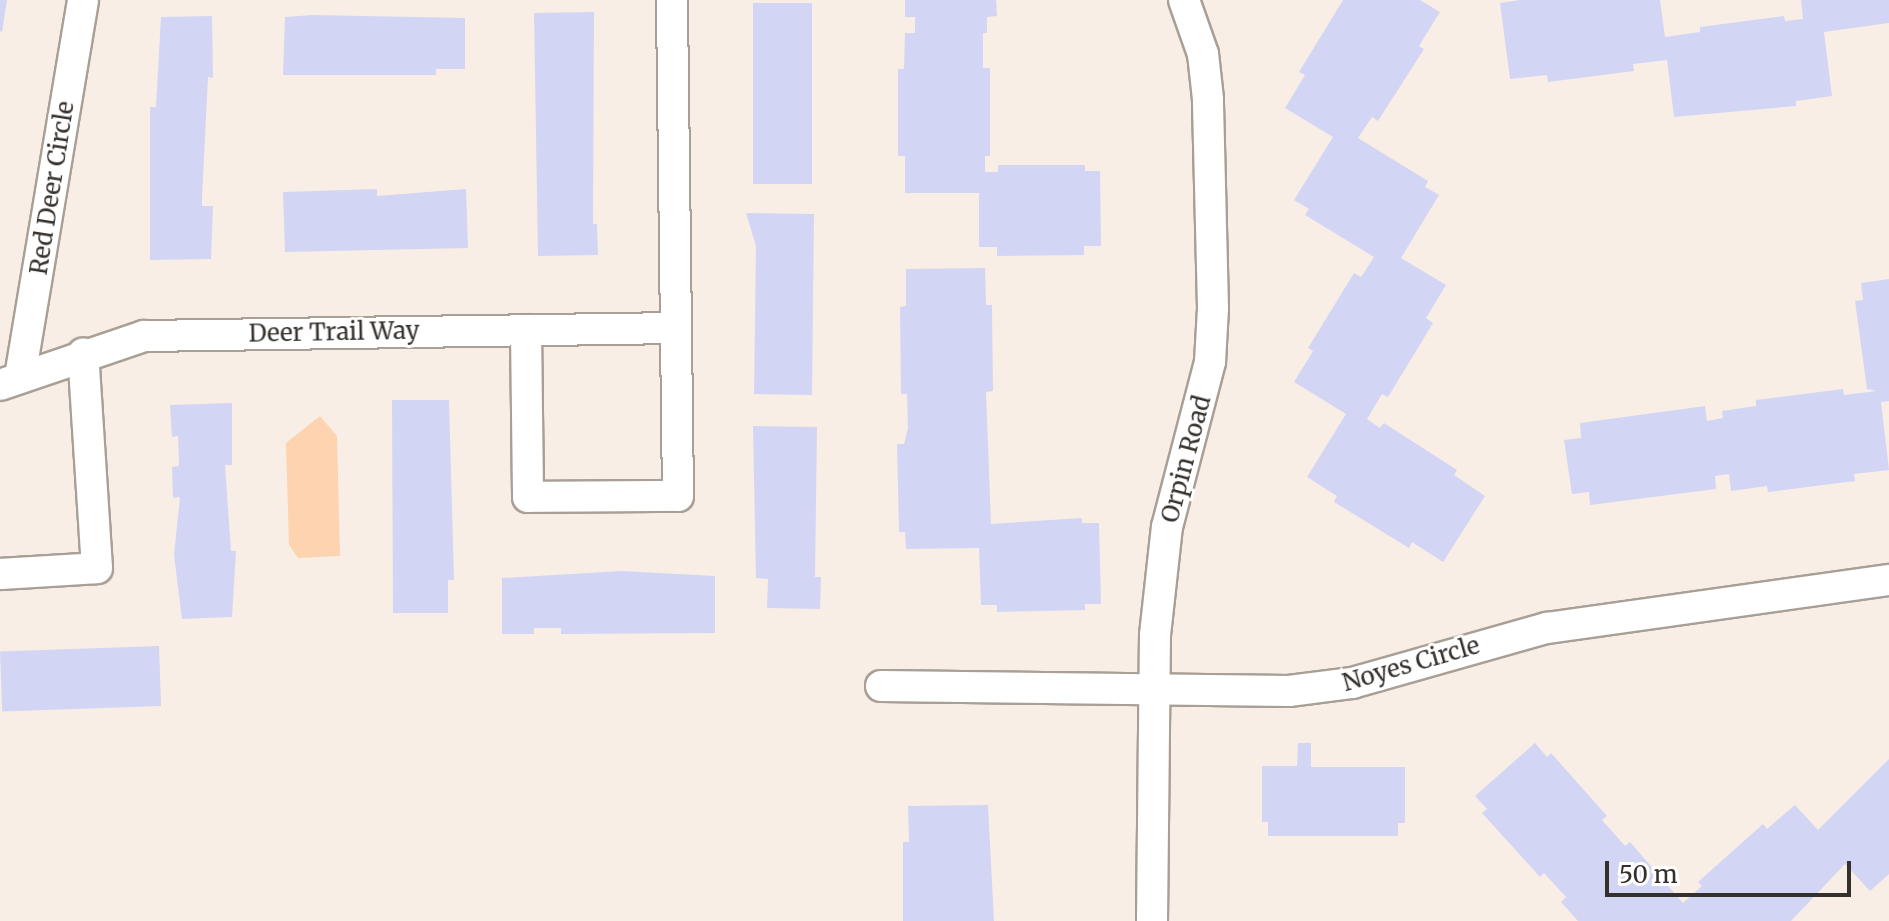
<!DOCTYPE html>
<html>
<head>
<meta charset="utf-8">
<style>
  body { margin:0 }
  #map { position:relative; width:1889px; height:921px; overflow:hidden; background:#f8eee5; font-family:Merriweather,serif }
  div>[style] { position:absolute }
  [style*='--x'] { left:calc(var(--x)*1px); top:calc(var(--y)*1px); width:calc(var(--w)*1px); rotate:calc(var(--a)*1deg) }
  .green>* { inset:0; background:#fdd4af }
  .building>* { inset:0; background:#d3d5f5; transform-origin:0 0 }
  .roads { filter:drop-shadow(2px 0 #a89f96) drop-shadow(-2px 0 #a89f96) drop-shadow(0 2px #a89f96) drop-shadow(0 -2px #a89f96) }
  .street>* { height:30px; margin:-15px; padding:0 15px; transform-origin:15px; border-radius:15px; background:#fff }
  span { translate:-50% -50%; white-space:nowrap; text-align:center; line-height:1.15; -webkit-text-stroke:6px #fff; paint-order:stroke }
  .street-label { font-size:24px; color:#34302c }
  .scale { position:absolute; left:1605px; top:861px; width:246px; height:36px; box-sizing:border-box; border:4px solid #34302c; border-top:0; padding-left:10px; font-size:24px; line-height:28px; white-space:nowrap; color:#34302c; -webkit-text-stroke:6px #fff; paint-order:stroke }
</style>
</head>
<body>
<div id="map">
  <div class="green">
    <div style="clip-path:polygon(320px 416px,337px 436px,340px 556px,298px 558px,289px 545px,286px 443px)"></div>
  </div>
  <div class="building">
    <div style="clip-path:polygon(0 0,7px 0,2px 32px,0 31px)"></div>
    <div style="clip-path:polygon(905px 0,996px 0,997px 16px,987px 17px,987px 33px,983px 33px,983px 68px,990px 68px,990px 156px,985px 156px,985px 172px,998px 172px,998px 165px,1085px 165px,1085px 171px,1100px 171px,1101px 246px,1084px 246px,1084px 255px,997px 256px,997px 247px,979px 247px,979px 193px,905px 193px,905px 156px,898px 156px,898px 69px,904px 69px,905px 33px,915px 33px,915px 17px,905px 17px)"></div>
    <div style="clip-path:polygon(1343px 0,1420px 0,1440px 12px,1419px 46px,1424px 49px,1378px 121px,1372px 117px,1358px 138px,1428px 181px,1425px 187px,1439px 195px,1401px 258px,1446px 285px,1426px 318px,1433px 323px,1388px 397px,1382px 394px,1367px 419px,1380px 428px,1384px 423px,1457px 470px,1454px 475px,1485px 496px,1443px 562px,1412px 542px,1409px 548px,1334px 502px,1337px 496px,1307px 477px,1346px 414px,1294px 382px,1313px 351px,1308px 348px,1354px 273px,1361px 277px,1374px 257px,1305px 215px,1309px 209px,1294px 200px,1333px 137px,1285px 108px,1305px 75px,1299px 72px)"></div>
    <div style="clip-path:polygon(1520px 0,1660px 0,1665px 37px,1700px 32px,1700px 27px,1784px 16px,1785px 21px,1803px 19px,1801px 0,1889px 0,1889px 23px,1824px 32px,1832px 96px,1796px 101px,1796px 106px,1674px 117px,1667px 60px,1633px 64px,1634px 71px,1548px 82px,1547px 75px,1510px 79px,1500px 3px)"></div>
    <div style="left:753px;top:3px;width:59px;height:181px"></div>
    <div style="clip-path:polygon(594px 12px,593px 224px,597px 224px,598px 255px,538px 256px,534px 13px)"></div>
    <div style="clip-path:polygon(313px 15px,465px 18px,465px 69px,436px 69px,436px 75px,283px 75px,285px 17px)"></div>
    <div style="clip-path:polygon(212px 16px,213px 78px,208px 77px,202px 197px,202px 206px,213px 206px,211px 259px,150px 260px,150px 107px,156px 107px,161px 17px)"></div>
    <div style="clip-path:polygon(377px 189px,377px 196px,466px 189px,468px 248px,285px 252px,283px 192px)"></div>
    <div style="clip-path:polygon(746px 213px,814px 214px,812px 395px,754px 394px,756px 246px)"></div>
    <div style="clip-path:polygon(985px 268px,986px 305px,992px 305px,993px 391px,986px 392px,991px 524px,1082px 518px,1082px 523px,1099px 523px,1101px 604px,1085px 604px,1085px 610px,997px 612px,997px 605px,981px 605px,979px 548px,906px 549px,905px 532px,899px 532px,897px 444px,904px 444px,908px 428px,907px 394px,901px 394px,900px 307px,906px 306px,906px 269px)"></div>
    <div style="clip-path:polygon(1889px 279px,1889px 401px,1881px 402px,1889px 470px,1854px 474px,1855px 481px,1768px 492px,1767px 486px,1731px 491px,1729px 474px,1715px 476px,1716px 489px,1590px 505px,1589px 492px,1572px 494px,1564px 440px,1581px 438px,1580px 423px,1705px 406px,1707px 421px,1723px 418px,1722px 411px,1756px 406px,1756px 400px,1843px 389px,1844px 395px,1877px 391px,1867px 389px,1855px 301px,1863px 300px,1861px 283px)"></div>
    <div style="clip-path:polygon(392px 400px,449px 400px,454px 580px,448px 580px,448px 613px,393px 613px)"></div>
    <div style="clip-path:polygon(232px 403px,232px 465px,225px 465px,231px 551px,236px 551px,232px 617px,182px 619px,174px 555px,180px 497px,173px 498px,172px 467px,179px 466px,178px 436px,172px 437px,170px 405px)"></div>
    <div style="clip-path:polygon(753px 426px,817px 427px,815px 577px,821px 577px,820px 609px,767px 608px,768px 579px,756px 578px)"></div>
    <div style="clip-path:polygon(622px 571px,715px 576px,715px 633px,561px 634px,561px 628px,534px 628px,534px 634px,502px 634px,502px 578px)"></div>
    <div style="left:159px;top:646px;width:60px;height:159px;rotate:88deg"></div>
    <div style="clip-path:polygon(1298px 743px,1311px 743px,1311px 767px,1405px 767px,1405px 823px,1398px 823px,1398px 836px,1268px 836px,1268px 822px,1262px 822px,1262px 766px,1297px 766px)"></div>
    <div style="clip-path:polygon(1535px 743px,1547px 757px,1551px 753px,1607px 816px,1602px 820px,1625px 846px,1630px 842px,1683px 903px,1702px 886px,1698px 882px,1763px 824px,1767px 829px,1795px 805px,1818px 830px,1889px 759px,1889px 874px,1870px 891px,1845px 864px,1791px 921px,1578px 921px,1561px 902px,1566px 897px,1544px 873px,1540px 877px,1482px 813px,1487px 809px,1475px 796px)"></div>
    <div style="clip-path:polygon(988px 805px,994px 921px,903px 921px,903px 842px,909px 842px,908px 806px)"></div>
  </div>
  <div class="roads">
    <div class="street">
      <div style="--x:526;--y:330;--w:167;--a:89.3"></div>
      <div style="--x:528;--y:497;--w:150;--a:-0.4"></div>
      <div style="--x:678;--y:496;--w:496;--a:-90.7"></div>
      <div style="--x:20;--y:377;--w:382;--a:-80.5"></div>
      <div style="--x:0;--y:385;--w:152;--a:-18.8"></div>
      <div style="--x:144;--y:336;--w:532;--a:-0.86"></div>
      <div style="--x:0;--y:574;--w:97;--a:-3.5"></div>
      <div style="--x:97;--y:568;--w:215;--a:-93.7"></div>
      <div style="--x:881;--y:686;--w:408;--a:0.7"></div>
      <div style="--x:1289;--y:691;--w:64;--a:-7.2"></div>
      <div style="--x:1352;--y:683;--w:203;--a:-15.8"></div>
      <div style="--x:1547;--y:628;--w:345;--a:-8"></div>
      <div style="--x:1152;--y:921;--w:286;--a:-89.4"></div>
      <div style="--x:1155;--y:635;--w:109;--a:-83.7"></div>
      <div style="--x:1167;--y:527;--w:171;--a:-75.4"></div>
      <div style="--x:1210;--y:362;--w:54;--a:-86.8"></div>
      <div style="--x:1213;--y:308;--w:209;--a:-91.4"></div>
      <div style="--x:1208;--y:99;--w:45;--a:-96.3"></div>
      <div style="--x:1203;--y:54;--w:57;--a:-109.4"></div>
    </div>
  </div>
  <div class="street-label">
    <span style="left:52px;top:188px;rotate:-81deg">Red Deer Circle</span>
    <span style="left:334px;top:332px;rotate:-1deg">Deer Trail Way</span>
    <span style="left:1186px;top:459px;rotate:-75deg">Orpin Road</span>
    <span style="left:1411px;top:664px;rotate:-16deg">Noyes Circle</span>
  </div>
  <div class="scale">50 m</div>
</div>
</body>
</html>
